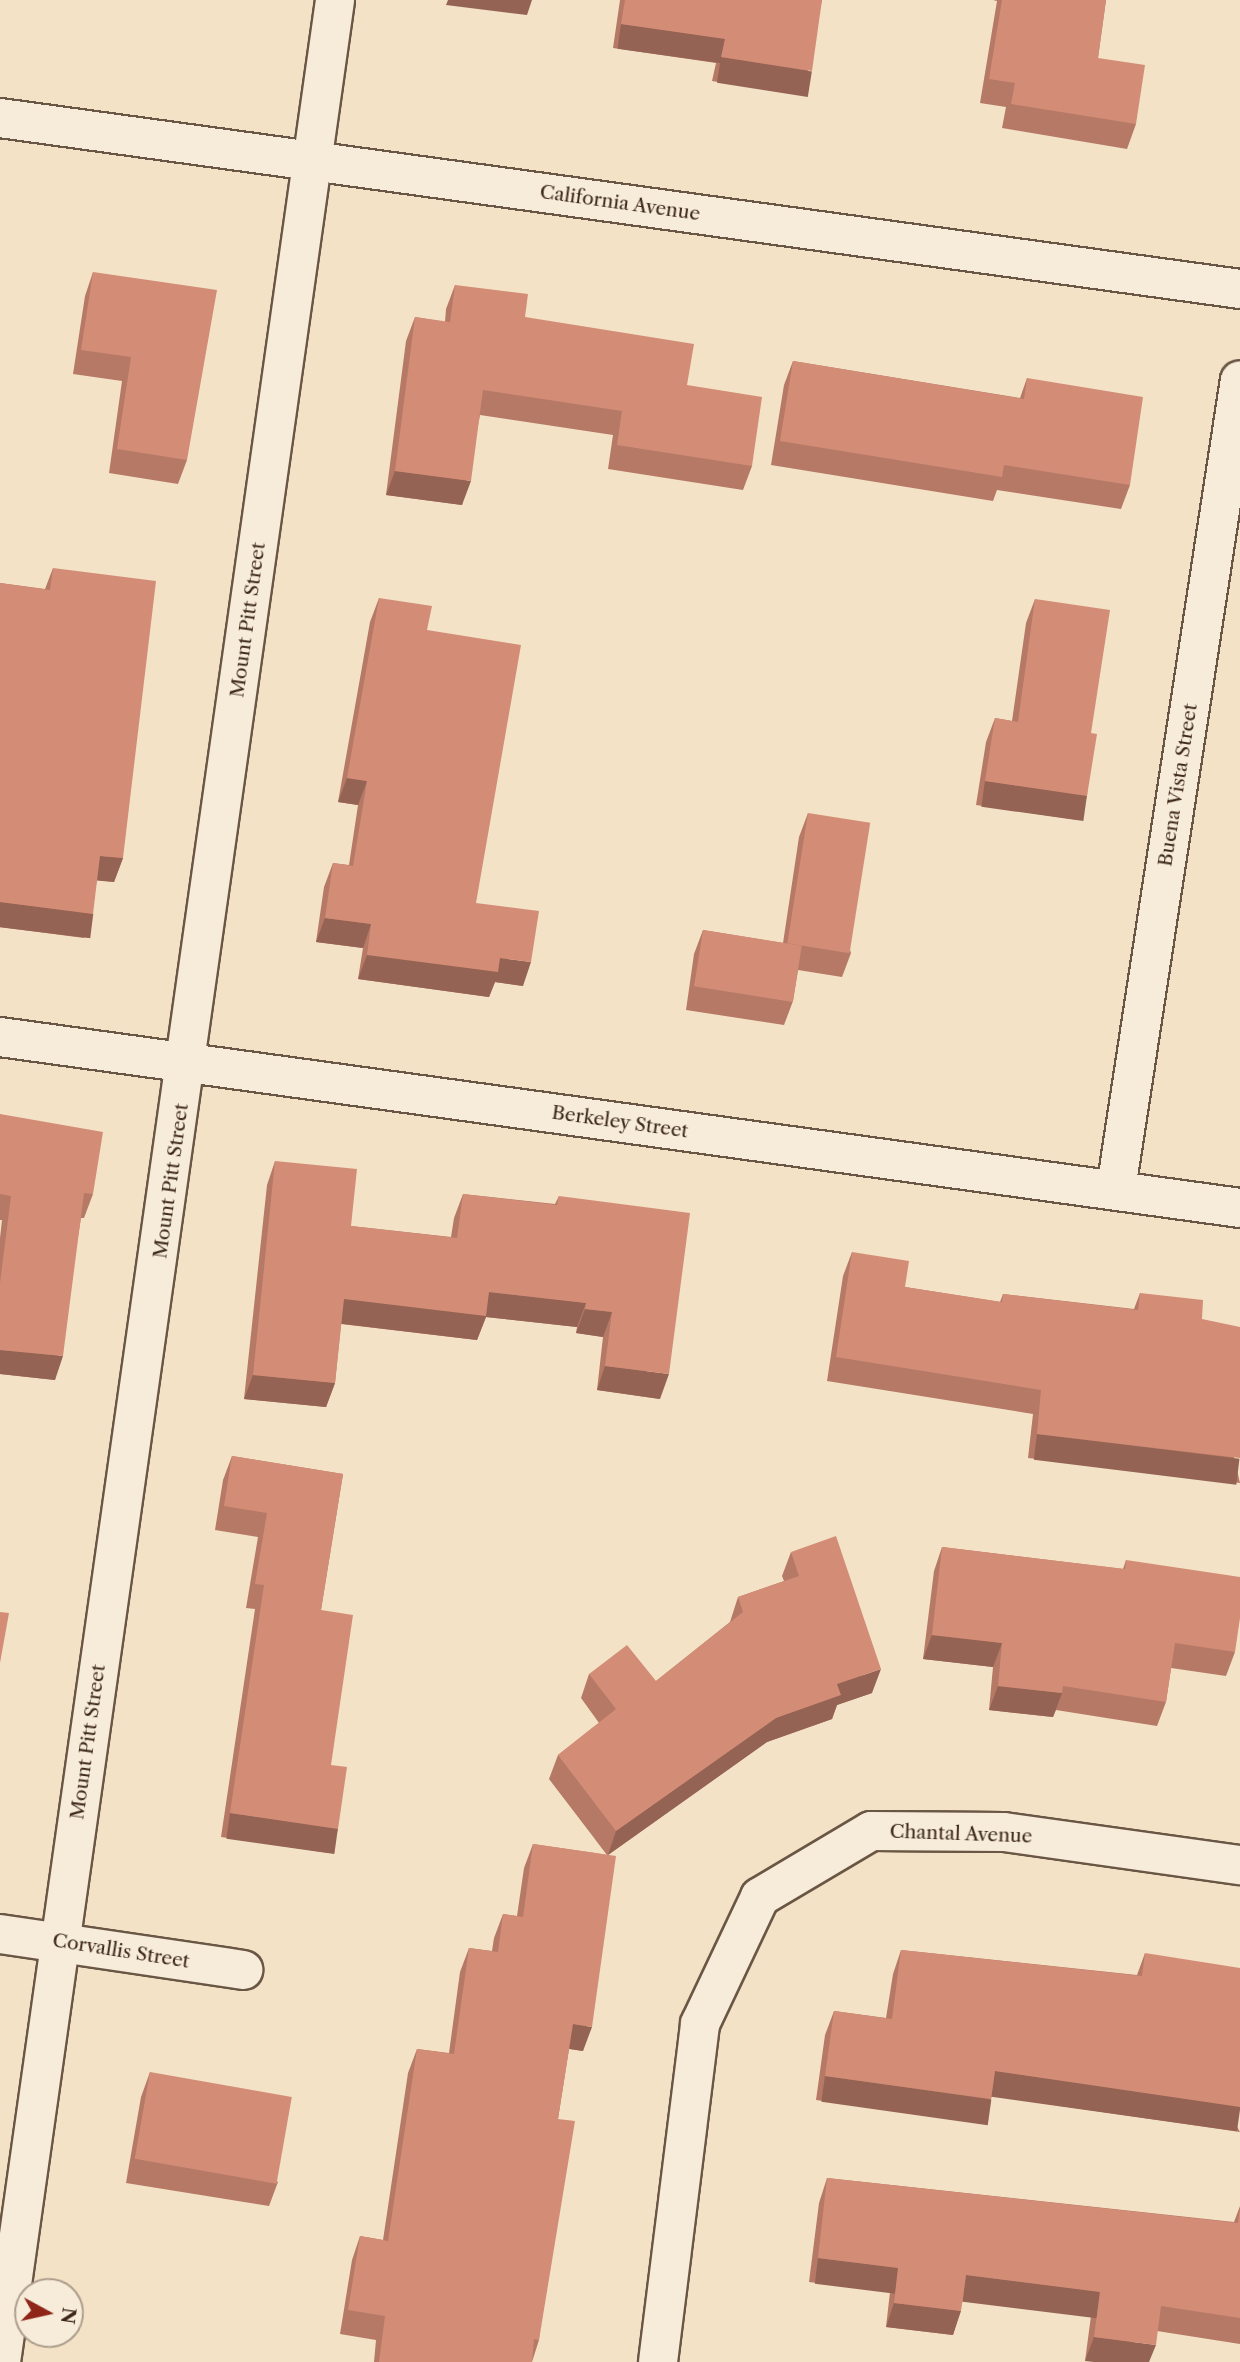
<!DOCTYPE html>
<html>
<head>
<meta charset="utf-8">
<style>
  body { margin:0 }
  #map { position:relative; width:1240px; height:2362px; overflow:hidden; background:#f3e2c6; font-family:"Libre Caslon Text",serif }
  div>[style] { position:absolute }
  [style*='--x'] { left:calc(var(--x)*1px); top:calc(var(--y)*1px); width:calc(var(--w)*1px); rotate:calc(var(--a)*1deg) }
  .roads { filter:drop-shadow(2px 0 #6a5644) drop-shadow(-2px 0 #6a5644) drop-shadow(0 2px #6a5644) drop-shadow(0 -2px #6a5644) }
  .minor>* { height:38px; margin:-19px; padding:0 19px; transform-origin:19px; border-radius:19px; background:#f7ecda }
  .wall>* { inset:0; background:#b57966 }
  .shaded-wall>* { inset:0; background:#946353; transform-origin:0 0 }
  .building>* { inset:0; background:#d38d77; transform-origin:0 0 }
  span { translate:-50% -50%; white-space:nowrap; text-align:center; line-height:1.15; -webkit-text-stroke:5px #f7ecda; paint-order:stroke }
  .street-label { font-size:19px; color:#3d2818 }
  .north { position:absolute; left:14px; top:2278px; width:70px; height:70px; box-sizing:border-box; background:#f7ecda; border:2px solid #ad9e8c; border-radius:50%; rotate:98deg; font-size:19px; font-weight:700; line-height:28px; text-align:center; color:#3d2818 }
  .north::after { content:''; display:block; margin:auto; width:24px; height:32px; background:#8f2418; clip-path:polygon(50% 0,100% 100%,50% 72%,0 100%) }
</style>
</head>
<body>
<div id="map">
  <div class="roads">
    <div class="minor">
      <div style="--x:0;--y:118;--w:1252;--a:7.85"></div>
      <div style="--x:0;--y:1037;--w:1252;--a:7.85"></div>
      <div style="--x:1116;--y:1189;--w:818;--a:-81.29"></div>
      <div style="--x:0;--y:1934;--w:246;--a:8.4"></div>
      <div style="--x:1;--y:2362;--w:2385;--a:-81.95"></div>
      <div style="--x:658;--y:2362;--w:341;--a:-82.9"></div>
      <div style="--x:700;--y:2024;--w:140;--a:-64.7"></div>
      <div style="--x:760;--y:1897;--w:129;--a:-30.7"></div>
      <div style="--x:871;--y:1831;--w:133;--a:0.4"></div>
      <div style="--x:1004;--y:1832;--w:238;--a:8"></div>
    </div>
  </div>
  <div class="wall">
    <div style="clip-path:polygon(620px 0,822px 0,803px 95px,712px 81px,716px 63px,613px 48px)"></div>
    <div style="clip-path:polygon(993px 0,1106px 0,1098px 58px,1136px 124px,1127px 149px,1002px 128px,1006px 107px,980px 103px,997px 1px)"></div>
    <div style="clip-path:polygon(93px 272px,187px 460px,178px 484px,109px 473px,122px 381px,73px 374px,85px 296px)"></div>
    <div style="clip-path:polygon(455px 285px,525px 317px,687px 385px,752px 466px,743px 490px,608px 469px,613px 435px,480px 415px,462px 505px,386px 495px,406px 341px,415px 317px,445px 322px,446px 309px)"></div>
    <div style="clip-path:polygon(793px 361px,1020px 398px,1027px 378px,1130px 485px,1121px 509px,997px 490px,993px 501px,771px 465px,784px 385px)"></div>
    <div style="clip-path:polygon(53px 568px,123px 858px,114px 882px,97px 880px,84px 938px,0 927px,0 583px,45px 589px)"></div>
    <div style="clip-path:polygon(379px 598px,427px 630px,476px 903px,523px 986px,495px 982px,489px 997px,358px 979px,363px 948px,316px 942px,324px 887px,333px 863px,349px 865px,358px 805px,338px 802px,370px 622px)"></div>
    <div style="clip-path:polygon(1035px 599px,1091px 733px,1087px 796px,1078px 820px,976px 805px,986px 742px,995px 718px,1012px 721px,1026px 623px)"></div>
    <div style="clip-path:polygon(808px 813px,851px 953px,842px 977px,798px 970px,793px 1001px,784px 1025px,686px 1010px,694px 954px,703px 930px,783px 943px,799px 837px)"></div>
    <div style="clip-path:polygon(0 1114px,93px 1194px,84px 1218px,81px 1218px,55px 1380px,0 1374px,0 1238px,2px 1220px,0 1220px)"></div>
    <div style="clip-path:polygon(275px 1161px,351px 1226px,451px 1237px,454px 1218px,463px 1194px,555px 1204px,559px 1196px,660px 1399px,597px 1390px,603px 1337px,576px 1333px,577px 1327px,486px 1317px,477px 1340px,341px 1324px,335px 1383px,326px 1407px,244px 1399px,267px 1185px)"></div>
    <div style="clip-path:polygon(852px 1252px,905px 1287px,1000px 1302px,1003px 1294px,1134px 1309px,1140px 1293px,1202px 1319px,1240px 1483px,1028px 1458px,1033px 1414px,827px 1381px,843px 1276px)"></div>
    <div style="clip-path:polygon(232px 1456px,343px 1474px,321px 1610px,331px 1765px,338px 1829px,329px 1853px,221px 1837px,255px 1609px,246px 1608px,258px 1537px,215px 1530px,223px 1480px)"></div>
    <div style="clip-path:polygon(942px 1547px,1123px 1569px,1126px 1560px,1235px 1652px,1226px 1676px,1171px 1668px,1166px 1702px,1157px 1726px,1056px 1710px,1053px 1717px,989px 1710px,993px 1667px,923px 1659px,934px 1571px)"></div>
    <div style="clip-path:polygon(791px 1552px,872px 1693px,837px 1705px,832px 1719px,767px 1742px,608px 1855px,583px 2051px,569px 2049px,558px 2119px,539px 2340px,532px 2362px,374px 2362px,376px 2340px,340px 2334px,352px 2260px,360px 2236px,383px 2240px,408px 2073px,417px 2049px,449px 2053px,460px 1972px,469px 1948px,492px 1951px,494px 1938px,503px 1914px,517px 1916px,524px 1868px,533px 1844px,607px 1855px,549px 1779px,558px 1755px,599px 1723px,581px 1698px,589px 1674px,656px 1681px,730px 1622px,738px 1597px,784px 1581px,782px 1576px)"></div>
    <div style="clip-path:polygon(901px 1950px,1137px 1975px,1145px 1953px,1240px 2132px,992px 2096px,982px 2123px,816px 2100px,825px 2035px,834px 2011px,886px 2018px,893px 1974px)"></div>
    <div style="clip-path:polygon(150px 2072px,278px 2182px,269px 2206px,126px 2183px,141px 2097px)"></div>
    <div style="clip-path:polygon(827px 2178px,1234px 2222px,1240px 2206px,1240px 2344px,1157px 2331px,1085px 2361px,1091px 2316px,963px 2300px,953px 2335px,886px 2327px,890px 2292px,809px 2282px,819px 2203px)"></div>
  </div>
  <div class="shaded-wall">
    <div style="clip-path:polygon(448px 0,532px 0,527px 15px,446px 5px)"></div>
    <div style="left:621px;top:24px;width:105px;height:25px;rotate:8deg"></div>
    <div style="left:721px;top:57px;width:92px;height:26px;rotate:9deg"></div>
    <div style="clip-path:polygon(395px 471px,471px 481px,462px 505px,386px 495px)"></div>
    <div style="clip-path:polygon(347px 778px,367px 781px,358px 805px,338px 802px)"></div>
    <div style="left:985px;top:781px;width:103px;height:26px;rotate:8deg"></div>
    <div style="clip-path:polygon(100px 856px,123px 858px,114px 882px,91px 880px)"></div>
    <div style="left:0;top:902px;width:94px;height:25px;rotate:7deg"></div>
    <div style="clip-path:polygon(325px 918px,371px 924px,363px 948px,316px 942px)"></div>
    <div style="clip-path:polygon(367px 955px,500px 958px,531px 962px,523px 986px,495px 982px,489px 997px,358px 979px)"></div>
    <div style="clip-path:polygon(489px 1292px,586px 1303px,577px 1327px,486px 1317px,477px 1340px,335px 1323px,344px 1299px)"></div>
    <div style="clip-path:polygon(585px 1309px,612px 1312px,603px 1337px,576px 1333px)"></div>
    <div style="clip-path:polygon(0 1350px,63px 1356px,55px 1380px,0 1374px)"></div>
    <div style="clip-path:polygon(605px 1366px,669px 1374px,660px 1399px,597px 1390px)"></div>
    <div style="clip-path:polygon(253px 1375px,335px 1383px,326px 1407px,244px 1399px)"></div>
    <div style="left:1037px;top:1434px;width:204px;height:26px;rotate:7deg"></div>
    <div style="clip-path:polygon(932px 1635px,1002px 1643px,993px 1667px,923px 1659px)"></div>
    <div style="clip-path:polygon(881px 1669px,872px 1693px,837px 1705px,832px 1719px,767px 1742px,608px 1855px,616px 1831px,776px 1718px,837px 1684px)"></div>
    <div style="clip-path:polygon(998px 1686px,1062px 1693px,1053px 1717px,989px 1710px)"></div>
    <div style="left:230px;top:1813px;width:109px;height:26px;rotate:8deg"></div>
    <div style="clip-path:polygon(573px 2024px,592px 2027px,583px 2051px,564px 2048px)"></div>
    <div style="left:995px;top:2071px;width:248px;height:26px;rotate:8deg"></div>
    <div style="left:825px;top:2076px;width:168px;height:26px;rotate:8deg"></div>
    <div style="left:818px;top:2258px;width:81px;height:26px;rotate:7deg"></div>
    <div style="left:966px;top:2275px;width:135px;height:27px;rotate:7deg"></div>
    <div style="clip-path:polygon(894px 2303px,961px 2311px,953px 2335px,886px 2327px)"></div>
    <div style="clip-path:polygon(1094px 2337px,1156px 2345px,1149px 2362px,1094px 2362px,1085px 2361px)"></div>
  </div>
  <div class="building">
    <div style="clip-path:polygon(625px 0,822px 0,812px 71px,721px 57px,725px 39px,621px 24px)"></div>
    <div style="clip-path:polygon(1002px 0,1106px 0,1098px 58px,1145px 65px,1136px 124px,1011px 104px,1015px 83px,989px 79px)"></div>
    <div style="clip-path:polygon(93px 272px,217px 290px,187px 460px,117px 449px,131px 357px,81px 350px)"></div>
    <div style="clip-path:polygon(455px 285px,528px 294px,525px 317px,694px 344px,687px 385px,762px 397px,752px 466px,617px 445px,622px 411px,483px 390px,471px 481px,395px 471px,415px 317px,450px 322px)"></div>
    <div style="clip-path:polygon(793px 361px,1024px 399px,1027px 378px,1143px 397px,1130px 485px,1004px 465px,1002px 477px,780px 441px)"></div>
    <div style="clip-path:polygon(53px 568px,156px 581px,123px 858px,100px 856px,93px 914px,0 902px,0 583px,50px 590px)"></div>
    <div style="clip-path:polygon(379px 598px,432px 606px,427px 630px,521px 645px,476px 903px,539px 911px,531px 962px,500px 958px,498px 972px,367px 955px,371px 924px,325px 918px,333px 863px,353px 866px,367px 781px,347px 778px)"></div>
    <div style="clip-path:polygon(1035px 599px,1110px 610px,1091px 733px,1097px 734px,1087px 796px,985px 781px,995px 718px,1018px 722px)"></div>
    <div style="left:808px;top:813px;width:63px;height:132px;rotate:9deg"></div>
    <div style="left:703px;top:930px;width:100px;height:57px;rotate:9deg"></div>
    <div style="clip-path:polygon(0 1114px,103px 1132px,93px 1194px,84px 1193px,63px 1356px,0 1350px,0 1283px,11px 1196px,0 1194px)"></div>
    <div style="clip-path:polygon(275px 1161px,357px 1169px,351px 1226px,457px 1238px,463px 1194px,557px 1205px,559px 1196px,690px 1213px,669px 1374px,605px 1366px,612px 1312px,585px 1309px,586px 1303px,489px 1292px,486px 1316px,344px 1299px,335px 1383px,253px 1375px)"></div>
    <div style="clip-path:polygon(852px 1252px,909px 1261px,905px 1287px,1002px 1302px,1003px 1294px,1138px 1310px,1140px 1293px,1203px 1300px,1202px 1319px,1240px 1327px,1240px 1458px,1037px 1434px,1041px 1390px,836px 1357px)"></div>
    <div style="clip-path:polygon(232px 1456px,343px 1474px,321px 1610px,353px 1615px,331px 1765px,347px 1767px,338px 1829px,230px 1813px,264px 1585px,255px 1584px,267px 1513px,224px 1506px)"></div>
    <div style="clip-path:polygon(836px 1536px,881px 1669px,837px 1684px,841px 1695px,776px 1718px,616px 1831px,558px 1755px,616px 1709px,589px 1674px,627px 1645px,656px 1681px,743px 1612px,738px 1597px,799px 1576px,791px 1552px)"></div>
    <div style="clip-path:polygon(942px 1547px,1125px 1569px,1126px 1560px,1240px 1577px,1240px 1618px,1235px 1652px,1175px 1643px,1166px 1702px,1063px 1686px,1062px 1693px,998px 1686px,1002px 1643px,932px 1635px)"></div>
    <div style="clip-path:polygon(0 1612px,9px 1613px,0 1663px)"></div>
    <div style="clip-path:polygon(533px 1844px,616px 1856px,592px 2027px,573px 2024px,558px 2119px,575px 2121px,539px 2340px,534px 2339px,532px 2362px,379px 2362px,385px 2316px,348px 2310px,360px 2236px,388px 2241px,417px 2049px,454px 2054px,469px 1948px,498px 1952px,503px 1914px,523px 1917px)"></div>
    <div style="clip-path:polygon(901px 1950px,1142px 1976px,1145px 1953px,1240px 1968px,1240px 2107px,995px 2071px,991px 2099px,825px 2076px,834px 2011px,892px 2019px)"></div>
    <div style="left:150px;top:2072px;width:144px;height:88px;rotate:10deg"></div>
    <div style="clip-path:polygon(827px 2178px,1238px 2223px,1240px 2209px,1240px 2318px,1161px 2306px,1156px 2345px,1094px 2337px,1100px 2292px,966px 2275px,961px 2311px,894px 2303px,898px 2268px,818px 2258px)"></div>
  </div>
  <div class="street-label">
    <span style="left:620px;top:203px;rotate:8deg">California Avenue</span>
    <span style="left:248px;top:620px;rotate:-82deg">Mount Pitt Street</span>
    <span style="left:1178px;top:785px;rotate:-81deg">Buena Vista Street</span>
    <span style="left:620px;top:1122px;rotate:8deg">Berkeley Street</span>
    <span style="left:171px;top:1181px;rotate:-82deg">Mount Pitt Street</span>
    <span style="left:88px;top:1742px;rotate:-82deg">Mount Pitt Street</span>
    <span style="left:961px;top:1834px;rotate:2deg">Chantal Avenue</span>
    <span style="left:121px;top:1951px;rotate:9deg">Corvallis Street</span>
  </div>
  <div class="north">N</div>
</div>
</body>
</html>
